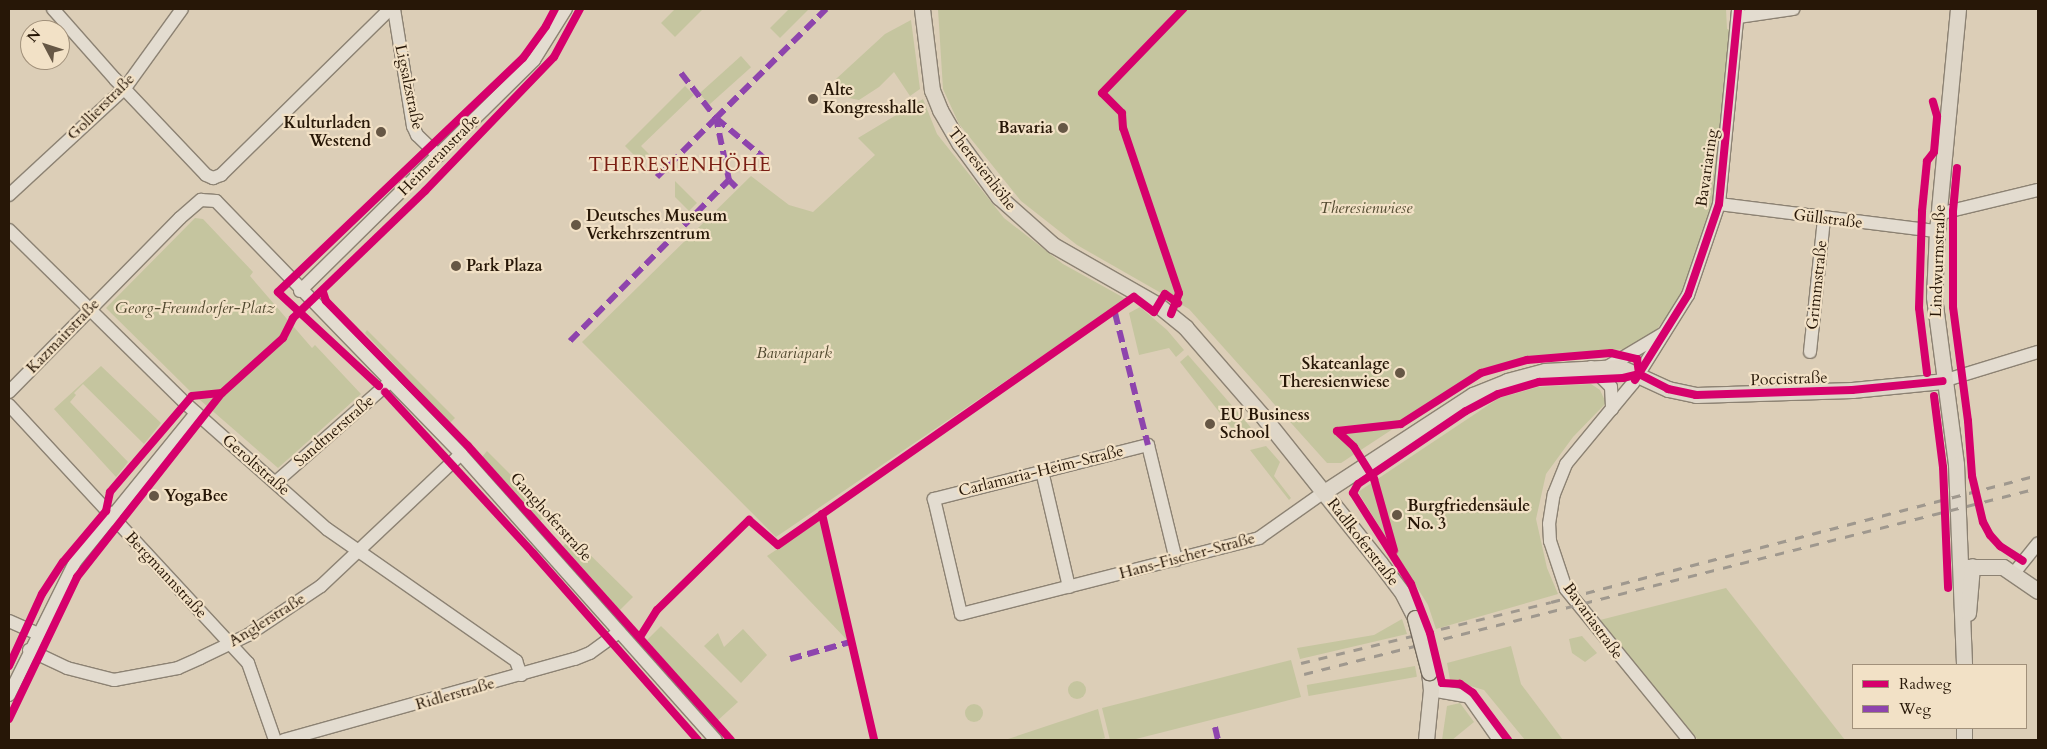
<!DOCTYPE html>
<html>
<head>
<meta charset="utf-8">
<style>
  body { margin:0 }
  #map { position:relative; width:2047px; height:749px; overflow:hidden; background:#dcceb7; font-family:Cardo,serif }
  div>[style] { position:absolute }
  [style*='--x'] { left:calc(var(--x)*1px); top:calc(var(--y)*1px); width:calc(var(--w)*1px); rotate:calc(var(--a)*1deg) }
  .green>* { inset:0; background:#c5c59f; transform-origin:0 0 }
  .round { border-radius:50% }
  .roads { filter:drop-shadow(1px 0 #8c8273) drop-shadow(-1px 0 #8c8273) drop-shadow(0 1px #8c8273) drop-shadow(0 -1px #8c8273) }
  .minor>* { height:12px; margin:-6px; padding:0 6px; transform-origin:6px; border-radius:6px; background:#e3dcd0 }
  .major>* { height:15px; margin:-7.5px; padding:0 7.5px; transform-origin:7.5px; border-radius:7.5px; background:#ded6c8 }
  .rail>* { height:2.5px; margin-top:-1.25px; transform-origin:0; background:repeating-linear-gradient(90deg,#9f988e 0 9px,transparent 0 18px) }
  .bridges { filter:drop-shadow(1px 0 #73695c) drop-shadow(-1px 0 #73695c) drop-shadow(0 1px #73695c) drop-shadow(0 -1px #73695c) }
  .major-bridge>* { height:15px; margin:-7.5px; padding:0 7.5px; transform-origin:7.5px; border-radius:7.5px; background:#ded6c8 }
  .quiet>* { height:6px; margin-top:-3px; transform-origin:0; background:repeating-linear-gradient(90deg,#8e44ad 0 12px,transparent 0 18px) }
  .cycleway>* { height:8px; margin:-4px; padding:0 4px; transform-origin:4px; border-radius:4px; background:#d6006c }
  .dots>* { width:14px; height:14px; translate:-50% -50%; box-sizing:border-box; border:2px solid #f2e1c6; border-radius:50% }
  span { translate:-50% -50%; white-space:nowrap; text-align:center; line-height:1.15; -webkit-text-stroke:4.5px #f2e1c6; paint-order:stroke }
  .street-label { font-size:16px; color:#271707 }
  .poi-label { font-size:16px; color:#271707; font-weight:700 }
  .left { translate:0 -50%; text-align:left }
  .right { translate:-100% -50%; text-align:right }
  .park-label { font-size:16px; color:#51492f; font-style:italic }
  .quarter-label { font-size:19px; color:#7a1f14; letter-spacing:1px }
  .frame { position:absolute; inset:0; border:10px solid #271707; pointer-events:none }
  .legend { position:absolute; left:1852px; top:664px; width:175px; height:65px; box-sizing:border-box; background:#f2e1c6; border:1px solid #a1907a; margin:0; padding:6px 9px; list-style:none; font-size:15px; color:#271707 }
  .legend li { display:flex; align-items:center; gap:10px; height:25px }
  .legend b { width:25px; border:1px solid #a1907a }
  .north { position:absolute; left:20px; top:20px; width:50px; height:50px; box-sizing:border-box; background:#f2e1c6; border:1px solid #a1907a; border-radius:50%; rotate:310deg; font-size:14px; font-weight:700; line-height:20px; text-align:center; color:#271707 }
  .north::after { content:''; display:block; margin:auto; width:18px; height:22px; background:#665745; clip-path:polygon(50% 0,100% 100%,50% 72%,0 100%) }
</style>
</head>
<body>
<div id="map">
  <div class="green">
    <div style="clip-path:polygon(675px 9px,703px 9px,675px 37px,661px 23px)"></div>
    <div style="clip-path:polygon(789px 9px,809px 9px,780px 38px,770px 28px)"></div>
    <div style="clip-path:polygon(938px 9px,1726px 9px,1727px 29px,1731px 30px,1713px 205px,1684px 287px,1673px 309px,1651px 336px,1624px 349px,1526px 359px,1472px 377px,1341px 463px,1327px 463px,1189px 309px,1077px 245px,1021px 201px,959px 124px,943px 89px)"></div>
    <div style="clip-path:polygon(911px 20px,920px 89px,910px 96px,894px 72px,879px 87px,859px 100px,849px 98px,836px 79px,885px 34px)"></div>
    <div style="left:741px;top:56px;width:15px;height:56px;rotate:48deg"></div>
    <div style="clip-path:polygon(685px 86px,694px 95px,641px 146px,654px 159px,637px 158px,625px 146px)"></div>
    <div style="clip-path:polygon(923px 99px,937px 134px,1004px 218px,1063px 264px,1126px 299px,776px 537px,582px 342px,751px 176px,789px 205px,813px 212px,875px 155px,858px 138px)"></div>
    <div style="clip-path:polygon(675px 181px,697px 203px,689px 211px,675px 197px)"></div>
    <div style="clip-path:polygon(195px 218px,203px 219px,253px 272px,250px 276px,312px 348px,315px 345px,361px 394px,278px 468px,192px 393px,106px 308px)"></div>
    <div style="clip-path:polygon(1140px 307px,1167px 330px,1184px 350px,1176px 357px,1169px 348px,1139px 355px,1129px 313px)"></div>
    <div style="clip-path:polygon(367px 330px,455px 418px,450px 423px,365px 333px)"></div>
    <div style="clip-path:polygon(1188px 355px,1254px 431px,1238px 436px,1180px 362px)"></div>
    <div style="clip-path:polygon(101px 366px,161px 423px,144px 444px,83px 384px,74px 393px,76px 395px,70px 402px,128px 462px,116px 477px,54px 409px)"></div>
    <div style="clip-path:polygon(1591px 384px,1600px 390px,1606px 403px,1573px 437px,1546px 474px,1536px 519px,1547px 568px,1558px 594px,1436px 629px,1428px 605px,1358px 492px,1499px 398px,1538px 387px)"></div>
    <div style="clip-path:polygon(1266px 446px,1280px 462px,1274px 476px,1291px 498px,1289px 500px,1250px 450px)"></div>
    <div style="clip-path:polygon(487px 451px,549px 513px,540px 521px,482px 457px)"></div>
    <div style="clip-path:polygon(821px 520px,847px 640px,767px 556px)"></div>
    <div style="clip-path:polygon(572px 537px,633px 597px,620px 610px,563px 546px)"></div>
    <div style="clip-path:polygon(1726px 588px,1845px 740px,1698px 740px,1600px 620px)"></div>
    <div style="clip-path:polygon(1402px 619px,1407px 634px,1300px 659px,1297px 648px,1374px 635px)"></div>
    <div style="clip-path:polygon(661px 626px,738px 702px,717px 721px,647px 640px)"></div>
    <div style="clip-path:polygon(743px 629px,767px 655px,741px 683px,704px 646px,718px 633px,724px 647px)"></div>
    <div style="clip-path:polygon(1582px 636px,1597px 653px,1585px 662px,1572px 653px,1569px 639px)"></div>
    <div style="clip-path:polygon(1511px 646px,1521px 684px,1563px 740px,1525px 740px,1484px 690px,1450px 680px,1447px 663px)"></div>
    <div style="clip-path:polygon(1291px 660px,1301px 697px,1132px 740px,1110px 740px,1102px 708px)"></div>
    <div style="left:1415px;top:666px;width:11px;height:110px;rotate:80deg"></div>
    <div class="round" style="left:1068px;top:681px;width:18px;height:18px"></div>
    <div style="clip-path:polygon(1460px 703px,1474px 722px,1452px 740px,1442px 740px,1447px 706px)"></div>
    <div class="round" style="left:965px;top:704px;width:18px;height:18px"></div>
    <div style="clip-path:polygon(1098px 709px,1105px 738px,1098px 740px,1005px 740px)"></div>
  </div>
  <div class="roads">
    <div class="minor">
      <div style="--x:53;--y:9;--w:94;--a:48.5"></div>
      <div style="--x:115;--y:79;--w:132;--a:46.5"></div>
      <div style="--x:206;--y:175;--w:8;--a:23"></div>
      <div style="--x:213;--y:178;--w:9;--a:-21"></div>
      <div style="--x:221;--y:175;--w:237;--a:-44.5"></div>
      <div style="--x:394;--y:9;--w:119;--a:80.8"></div>
      <div style="--x:413;--y:126;--w:10;--a:66"></div>
      <div style="--x:417;--y:135;--w:30;--a:44"></div>
      <div style="--x:1739;--y:17;--w:55;--a:-8.4"></div>
      <div style="--x:9;--y:195;--w:158;--a:-42.7"></div>
      <div style="--x:125;--y:88;--w:97;--a:-54.2"></div>
      <div style="--x:1719;--y:204;--w:220;--a:7.1"></div>
      <div style="--x:1938;--y:214;--w:103;--a:-13.5"></div>
      <div style="--x:9;--y:230;--w:247;--a:44.5"></div>
      <div style="--x:185;--y:403;--w:190;--a:41.6"></div>
      <div style="--x:327;--y:529;--w:231;--a:34.9"></div>
      <div style="--x:516;--y:661;--w:15;--a:70"></div>
      <div style="--x:300;--y:291;--w:329;--a:-44.6"></div>
      <div style="--x:534;--y:60;--w:60;--a:-57.9"></div>
      <div style="--x:1810;--y:352;--w:135;--a:-84"></div>
      <div style="--x:1609;--y:366;--w:64;--a:-31"></div>
      <div style="--x:1591;--y:367;--w:28;--a:45"></div>
      <div style="--x:1611;--y:387;--w:22;--a:87"></div>
      <div style="--x:1943;--y:381;--w:99;--a:-17"></div>
      <div style="--x:9;--y:392;--w:244;--a:-45.5"></div>
      <div style="--x:180;--y:218;--w:28;--a:-41"></div>
      <div style="--x:201;--y:200;--w:15;--a:4"></div>
      <div style="--x:216;--y:201;--w:352;--a:45.9"></div>
      <div style="--x:461;--y:454;--w:383;--a:48.3"></div>
      <div style="--x:9;--y:405;--w:352;--a:47.2"></div>
      <div style="--x:248;--y:663;--w:82;--a:70.7"></div>
      <div style="--x:1042;--y:471;--w:119;--a:76.9"></div>
      <div style="--x:276;--y:482;--w:154;--a:-41.3"></div>
      <div style="--x:1176;--y:560;--w:118;--a:-103.7"></div>
      <div style="--x:1148;--y:445;--w:221;--a:165.8"></div>
      <div style="--x:934;--y:499;--w:118;--a:76.8"></div>
      <div style="--x:961;--y:614;--w:308;--a:-14.3"></div>
      <div style="--x:1259;--y:538;--w:80;--a:-35.3"></div>
      <div style="--x:2014;--y:573;--w:38;--a:-51"></div>
      <div style="--x:9;--y:621;--w:32;--a:24"></div>
      <div style="--x:29;--y:650;--w:42;--a:25.3"></div>
      <div style="--x:67;--y:668;--w:49;--a:14.3"></div>
      <div style="--x:114;--y:680;--w:65;--a:-10.6"></div>
      <div style="--x:178;--y:668;--w:24;--a:-24"></div>
      <div style="--x:200;--y:658;--w:53;--a:-25.6"></div>
      <div style="--x:248;--y:635;--w:88;--a:-33.9"></div>
      <div style="--x:321;--y:586;--w:192;--a:-43.3"></div>
      <div style="--x:1431;--y:690;--w:39;--a:10"></div>
      <div style="--x:1469;--y:697;--w:52;--a:55.1"></div>
      <div style="--x:9;--y:695;--w:148;--a:-63.6"></div>
      <div style="--x:75;--y:562;--w:192;--a:-50.9"></div>
      <div style="--x:284;--y:740;--w:302;--a:-15.6"></div>
      <div style="--x:575;--y:659;--w:16;--a:-22"></div>
      <div style="--x:590;--y:653;--w:36;--a:-36"></div>
      <div style="--x:1689;--y:740;--w:195;--a:-129.2"></div>
      <div style="--x:1566;--y:589;--w:51;--a:-108.4"></div>
      <div style="--x:1550;--y:541;--w:17;--a:-93"></div>
      <div style="--x:1549;--y:524;--w:30;--a:-81"></div>
      <div style="--x:1554;--y:494;--w:32;--a:-68"></div>
      <div style="--x:1566;--y:464;--w:105;--a:-50.4"></div>
      <div style="--x:1633;--y:383;--w:104;--a:-58"></div>
      <div style="--x:1688;--y:295;--w:96;--a:-71.2"></div>
      <div style="--x:1719;--y:204;--w:196;--a:-84.4"></div>
    </div>
    <div class="major">
      <div style="--x:922;--y:9;--w:82;--a:83"></div>
      <div style="--x:932;--y:90;--w:22;--a:68"></div>
      <div style="--x:940;--y:110;--w:39;--a:60"></div>
      <div style="--x:960;--y:144;--w:66;--a:53.7"></div>
      <div style="--x:999;--y:197;--w:72;--a:41.6"></div>
      <div style="--x:1053;--y:245;--w:121;--a:29.7"></div>
      <div style="--x:1158;--y:305;--w:36;--a:39"></div>
      <div style="--x:1186;--y:328;--w:121;--a:49"></div>
      <div style="--x:1265;--y:419;--w:184;--a:51.4"></div>
      <div style="--x:1380;--y:563;--w:39;--a:53"></div>
      <div style="--x:1403;--y:594;--w:27;--a:63"></div>
      <div style="--x:1958;--y:9;--w:223;--a:95.4"></div>
      <div style="--x:1937;--y:231;--w:66;--a:92.6"></div>
      <div style="--x:1934;--y:297;--w:168;--a:82.5"></div>
      <div style="--x:1956;--y:464;--w:201;--a:87.7"></div>
      <div style="--x:1324;--y:492;--w:178;--a:-33.1"></div>
      <div style="--x:1473;--y:395;--w:37;--a:-22"></div>
      <div style="--x:1507;--y:381;--w:39;--a:-15"></div>
      <div style="--x:1545;--y:371;--w:75;--a:-3.1"></div>
      <div style="--x:1620;--y:367;--w:53;--a:24.6"></div>
      <div style="--x:1668;--y:389;--w:29;--a:12"></div>
      <div style="--x:1696;--y:395;--w:156;--a:-1.8"></div>
      <div style="--x:1852;--y:390;--w:91;--a:-5.6"></div>
      <div style="--x:1962;--y:567;--w:41;--a:0"></div>
      <div style="--x:2003;--y:567;--w:42;--a:34.4"></div>
      <div style="--x:1968;--y:613;--w:47;--a:-85.1"></div>
      <div style="--x:1426;--y:740;--w:50;--a:-84.3"></div>
      <div style="--x:1431;--y:690;--w:18;--a:-96"></div>
      <div style="--x:1964;--y:740;--w:12;--a:-90"></div>
    </div>
  </div>
  <div class="rail">
    <div style="--x:1301;--y:663;--w:257;--a:-13.7"></div>
    <div style="--x:1551;--y:602;--w:503;--a:-14.62"></div>
    <div style="--x:1304;--y:674;--w:757;--a:-14.22"></div>
  </div>
  <div class="bridges">
    <div class="major-bridge">
      <div style="--x:1415;--y:618;--w:56;--a:75.5"></div>
    </div>
  </div>
  <div class="quiet">
    <div style="--x:681;--y:73;--w:57;--a:52.1"></div>
    <div style="--x:716;--y:118;--w:62;--a:39.8"></div>
    <div style="--x:657;--y:177;--w:83;--a:-45"></div>
    <div style="--x:729;--y:180;--w:10;--a:45"></div>
    <div style="--x:1115;--y:313;--w:136;--a:76"></div>
    <div style="--x:570;--y:341;--w:226;--a:-45.4"></div>
    <div style="--x:729;--y:180;--w:63;--a:-101.8"></div>
    <div style="--x:716;--y:118;--w:155;--a:-44.7"></div>
    <div style="--x:790;--y:659;--w:62;--a:-15.8"></div>
    <div style="--x:1215;--y:727;--w:13;--a:77"></div>
  </div>
  <div class="cycleway">
    <div style="--x:1957;--y:168;--w:43;--a:95.3"></div>
    <div style="--x:1953;--y:211;--w:96;--a:90"></div>
    <div style="--x:1953;--y:307;--w:115;--a:82.5"></div>
    <div style="--x:1968;--y:421;--w:55;--a:85.8"></div>
    <div style="--x:1972;--y:476;--w:47;--a:76.6"></div>
    <div style="--x:1983;--y:522;--w:15;--a:62"></div>
    <div style="--x:1990;--y:535;--w:15;--a:48"></div>
    <div style="--x:2000;--y:546;--w:27;--a:33"></div>
    <div style="--x:323;--y:292;--w:9;--a:72"></div>
    <div style="--x:326;--y:301;--w:203;--a:45.6"></div>
    <div style="--x:468;--y:446;--w:394;--a:48.2"></div>
    <div style="--x:1171;--y:314;--w:22;--a:-69"></div>
    <div style="--x:1179;--y:293;--w:174;--a:-108.7"></div>
    <div style="--x:1123;--y:128;--w:15;--a:-94"></div>
    <div style="--x:1122;--y:113;--w:28;--a:-135"></div>
    <div style="--x:1102;--y:93;--w:117;--a:-46"></div>
    <div style="--x:1927;--y:373;--w:65;--a:-97"></div>
    <div style="--x:1919;--y:308;--w:97;--a:-88.2"></div>
    <div style="--x:1922;--y:211;--w:50;--a:-84.3"></div>
    <div style="--x:1927;--y:161;--w:11;--a:-52"></div>
    <div style="--x:1934;--y:152;--w:36;--a:-85"></div>
    <div style="--x:1937;--y:116;--w:15;--a:-106"></div>
    <div style="--x:1639;--y:374;--w:33;--a:27"></div>
    <div style="--x:1668;--y:389;--w:29;--a:12"></div>
    <div style="--x:1696;--y:395;--w:156;--a:-1.8"></div>
    <div style="--x:1852;--y:390;--w:91;--a:-5.6"></div>
    <div style="--x:1635;--y:380;--w:100;--a:-58.1"></div>
    <div style="--x:1688;--y:295;--w:96;--a:-71.2"></div>
    <div style="--x:1719;--y:204;--w:196;--a:-84.4"></div>
    <div style="--x:379;--y:386;--w:138;--a:-137.1"></div>
    <div style="--x:278;--y:292;--w:339;--a:-43.7"></div>
    <div style="--x:523;--y:58;--w:39;--a:-54"></div>
    <div style="--x:546;--y:26;--w:19;--a:-62"></div>
    <div style="--x:385;--y:392;--w:219;--a:47.4"></div>
    <div style="--x:533;--y:553;--w:249;--a:48.6"></div>
    <div style="--x:1934;--y:396;--w:72;--a:82.8"></div>
    <div style="--x:1943;--y:467;--w:121;--a:87.6"></div>
    <div style="--x:1337;--y:431;--w:64;--a:-6.2"></div>
    <div style="--x:1401;--y:424;--w:95;--a:-32.5"></div>
    <div style="--x:1481;--y:373;--w:48;--a:-15.8"></div>
    <div style="--x:1527;--y:360;--w:84;--a:-4.8"></div>
    <div style="--x:1611;--y:353;--w:27;--a:13"></div>
    <div style="--x:1637;--y:359;--w:15;--a:82"></div>
    <div style="--x:1337;--y:431;--w:23;--a:43"></div>
    <div style="--x:1354;--y:447;--w:38;--a:58"></div>
    <div style="--x:1374;--y:479;--w:74;--a:74.3"></div>
    <div style="--x:822;--y:514;--w:232;--a:77"></div>
    <div style="--x:640;--y:637;--w:32;--a:-58"></div>
    <div style="--x:657;--y:610;--w:129;--a:-44.4"></div>
    <div style="--x:749;--y:520;--w:38;--a:41"></div>
    <div style="--x:778;--y:545;--w:434;--a:-34.9"></div>
    <div style="--x:1134;--y:297;--w:25;--a:37"></div>
    <div style="--x:1154;--y:312;--w:21;--a:-59"></div>
    <div style="--x:1165;--y:294;--w:16;--a:35"></div>
    <div style="--x:9;--y:666;--w:79;--a:-65.4"></div>
    <div style="--x:42;--y:594;--w:38;--a:-57"></div>
    <div style="--x:63;--y:562;--w:67;--a:-49.9"></div>
    <div style="--x:106;--y:511;--w:19;--a:-78"></div>
    <div style="--x:110;--y:492;--w:126;--a:-49.5"></div>
    <div style="--x:192;--y:396;--w:30;--a:-6"></div>
    <div style="--x:9;--y:719;--w:157;--a:-64.4"></div>
    <div style="--x:77;--y:577;--w:234;--a:-51.8"></div>
    <div style="--x:222;--y:393;--w:82;--a:-42"></div>
    <div style="--x:283;--y:338;--w:22;--a:-63"></div>
    <div style="--x:293;--y:318;--w:183;--a:-43.9"></div>
    <div style="--x:425;--y:191;--w:186;--a:-46.1"></div>
    <div style="--x:554;--y:57;--w:55;--a:-61.6"></div>
    <div style="--x:1508;--y:740;--w:59;--a:-126.7"></div>
    <div style="--x:1473;--y:693;--w:16;--a:-145"></div>
    <div style="--x:1460;--y:684;--w:18;--a:-177"></div>
    <div style="--x:1442;--y:683;--w:51;--a:-103.5"></div>
    <div style="--x:1430;--y:633;--w:53;--a:-111.2"></div>
    <div style="--x:1411;--y:584;--w:108;--a:-122.5"></div>
    <div style="--x:1353;--y:493;--w:10;--a:-61"></div>
    <div style="--x:1358;--y:484;--w:130;--a:-34.1"></div>
    <div style="--x:1466;--y:411;--w:36;--a:-28"></div>
    <div style="--x:1498;--y:394;--w:43;--a:-16.3"></div>
    <div style="--x:1539;--y:382;--w:84;--a:-2.7"></div>
    <div style="--x:1623;--y:378;--w:16;--a:-14"></div>
  </div>
  <div class="dots">
    <div style="left:813px;top:99px;background:#665745"></div>
    <div style="left:1063px;top:128px;background:#665745"></div>
    <div style="left:381px;top:132px;background:#665745"></div>
    <div style="left:576px;top:225px;background:#665745"></div>
    <div style="left:456px;top:266px;background:#665745"></div>
    <div style="left:1400px;top:373px;background:#665745"></div>
    <div style="left:1210px;top:424px;background:#665745"></div>
    <div style="left:154px;top:496px;background:#665745"></div>
    <div style="left:1397px;top:515px;background:#665745"></div>
  </div>
  <div class="street-label">
    <span style="left:409px;top:87px;rotate:78deg">Ligsalzstraße</span>
    <span style="left:101px;top:107px;rotate:-45deg">Gollierstraße</span>
    <span style="left:439px;top:155px;rotate:-45deg">Heimeranstraße</span>
    <span style="left:1707px;top:168px;rotate:-82deg">Bavariaring</span>
    <span style="left:982px;top:169px;rotate:52deg">Theresienhöhe</span>
    <span style="left:1828px;top:219px;rotate:7deg">Güllstraße</span>
    <span style="left:1938px;top:261px;rotate:-88deg">Lindwurmstraße</span>
    <span style="left:1817px;top:285px;rotate:-84deg">Grimmstraße</span>
    <span style="left:63px;top:336px;rotate:-46deg">Kazmairstraße</span>
    <span style="left:1789px;top:379px;rotate:-2deg">Poccistraße</span>
    <span style="left:334px;top:431px;rotate:-41deg">Sandtnerstraße</span>
    <span style="left:256px;top:465px;rotate:41deg">Geroltstraße</span>
    <span style="left:1041px;top:471px;rotate:-14deg">Carlamaria-Heim-Straße</span>
    <span style="left:551px;top:517px;rotate:48deg">Ganghoferstraße</span>
    <span style="left:1363px;top:542px;rotate:52deg">Radlkoferstraße</span>
    <span style="left:1187px;top:556px;rotate:-15deg">Hans-Fischer-Straße</span>
    <span style="left:166px;top:575px;rotate:47deg">Bergmannstraße</span>
    <span style="left:267px;top:620px;rotate:-32deg">Anglerstraße</span>
    <span style="left:1593px;top:621px;rotate:54deg">Bavariastraße</span>
    <span style="left:455px;top:694px;rotate:-16deg">Ridlerstraße</span>
  </div>
  <div class="poi-label">
    <span class="left" style="left:823px;top:99px">Alte<br>Kongresshalle</span>
    <span class="right" style="left:371px;top:132px">Kulturladen<br>Westend</span>
    <span class="right" style="left:1053px;top:128px">Bavaria</span>
    <span class="left" style="left:586px;top:225px">Deutsches Museum<br>Verkehrszentrum</span>
    <span class="left" style="left:466px;top:266px">Park Plaza</span>
    <span class="right" style="left:1390px;top:373px">Skateanlage<br>Theresienwiese</span>
    <span class="left" style="left:1220px;top:424px">EU Business<br>School</span>
    <span class="left" style="left:164px;top:496px">YogaBee</span>
    <span class="left" style="left:1407px;top:515px">Burgfriedensäule<br>No. 3</span>
  </div>
  <div class="park-label">
    <span style="left:1366px;top:208px">Theresienwiese</span>
    <span style="left:195px;top:308px">Georg-Freundorfer-Platz</span>
    <span style="left:794px;top:353px">Bavariapark</span>
  </div>
  <div class="quarter-label">
    <span style="left:680px;top:166px">THERESIENHÖHE</span>
  </div>
  <div class="frame"></div>
  <ul class="legend">
  <li><b style="height:6px;background:#d6006c"></b>Radweg</li>
  <li><b style="height:6px;background:#8e44ad"></b>Weg</li>
  </ul>
  <div class="north">N</div>
</div>
</body>
</html>
